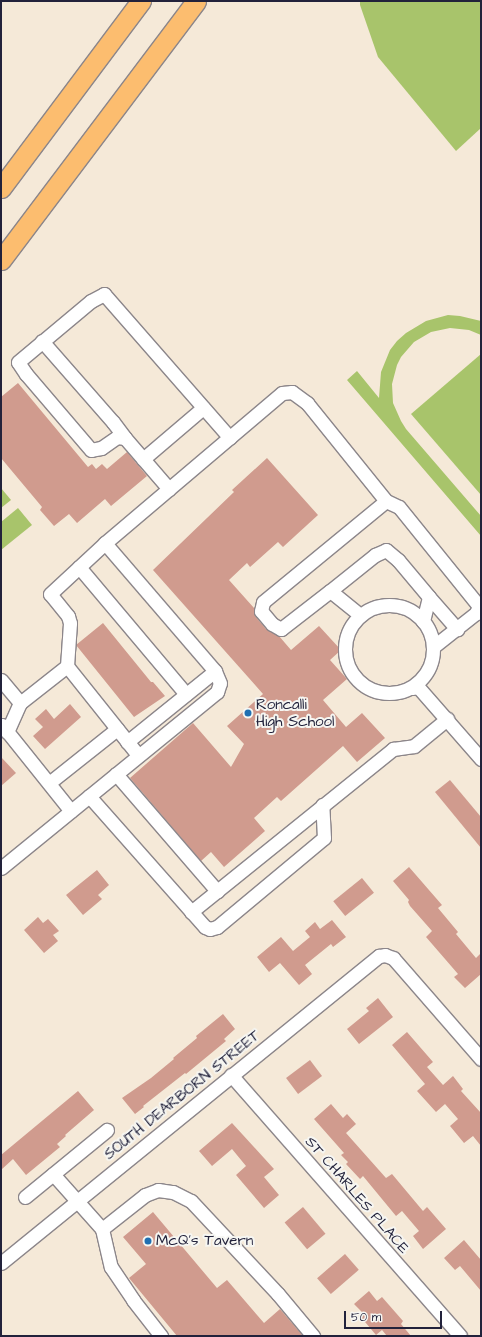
<!DOCTYPE html>
<html>
<head>
<meta charset="utf-8">
<style>
  body { margin:0 }
  #map { position:relative; width:482px; height:1337px; overflow:hidden; background:#f5e9d8; font-family:"Architects Daughter",sans-serif }
  div>[style] { position:absolute }
  [style*='--x'] { left:calc(var(--x)*1px); top:calc(var(--y)*1px); width:calc(var(--w)*1px); rotate:calc(var(--a)*1deg) }
  .green>* { inset:0; background:#a8c46b }
  .building>* { inset:0; background:#d09b8e; transform-origin:0 0 }
  .roads { filter:drop-shadow(1px 0 #8c868a) drop-shadow(-1px 0 #8c868a) drop-shadow(0 1px #8c868a) drop-shadow(0 -1px #8c868a) }
  .minor>* { height:13px; margin:-6.5px; padding:0 6.5px; transform-origin:6.5px; border-radius:6.5px; background:#fff }
  .minor>.ring { margin:-6.5px; padding:0; box-sizing:content-box; background:none; border:13px solid #fff; border-radius:50% }
  .highway>* { height:19px; margin:-9.5px; padding:0 9.5px; transform-origin:9.5px; border-radius:9.5px; background:#fcbd6f }
  .dots>* { width:11px; height:11px; translate:-50% -50%; box-sizing:border-box; border:2px solid #f6f6f2; border-radius:50% }
  span { translate:-50% -50%; white-space:nowrap; text-align:center; line-height:1.15; -webkit-text-stroke:4px #f6f6f2; paint-order:stroke }
  .poi-label { font-size:15px; color:#22223b }
  .left { translate:0 -50%; text-align:left }
  .street-label { font-size:15px; color:#22223b }
  .frame { position:absolute; inset:0; border:2px solid #22223b; pointer-events:none }
  .scale { position:absolute; left:344px; top:1311px; width:98px; height:18px; box-sizing:border-box; border:2px solid #22223b; border-top:0; padding-left:5px; font-size:12px; line-height:14px; white-space:nowrap; color:#22223b; -webkit-text-stroke:3px #f6f6f2; paint-order:stroke }
</style>
</head>
<body>
<div id="map">
  <div class="green">
    <div style="clip-path:polygon(360px 1px,481px 1px,481px 128px,456px 151px,378px 57px,360px 5px)"></div>
    <div style="clip-path:polygon(448px 315px,460px 316px,481px 321px,481px 335px,469px 330px,450px 328px,431px 332px,414px 342px,401px 357px,397px 365px,392px 384px,393px 403px,401px 421px,406px 429px,481px 516px,481px 536px,347px 380px,357px 371px,379px 398px,381px 372px,390px 350px,397px 341px,406px 333px,426px 321px)"></div>
    <div style="clip-path:polygon(481px 354px,481px 495px,411px 414px)"></div>
    <div style="clip-path:polygon(1px 488px,11px 500px,1px 508px)"></div>
    <div style="clip-path:polygon(18px 508px,32px 525px,1px 550px,1px 522px)"></div>
  </div>
  <div class="building">
    <div style="clip-path:polygon(18px 383px,88px 467px,92px 464px,96px 469px,102px 464px,107px 469px,127px 452px,147px 476px,111px 506px,105px 499px,77px 523px,69px 514px,54px 526px,40px 510px,42px 507px,1px 458px,1px 397px)"></div>
    <div style="clip-path:polygon(267px 458px,318px 515px,283px 547px,278px 542px,250px 567px,247px 563px,229px 580px,254px 608px,255px 616px,266px 629px,279px 636px,291px 650px,319px 626px,341px 650px,330px 660px,347px 679px,323px 700px,346px 727px,362px 713px,385px 738px,357px 762px,343px 746px,281px 801px,277px 797px,254px 818px,265px 831px,224px 867px,211px 852px,201px 861px,130px 778px,193px 723px,231px 767px,244px 744px,227px 726px,263px 694px,153px 570px,234px 492px,232px 490px)"></div>
    <div style="clip-path:polygon(103px 623px,151px 682px,153px 682px,165px 696px,134px 717px,76px 645px)"></div>
    <div style="clip-path:polygon(70px 704px,81px 717px,45px 749px,33px 736px,43px 727px,35px 719px,46px 709px,54px 719px)"></div>
    <div style="clip-path:polygon(1px 757px,16px 773px,1px 786px)"></div>
    <div style="clip-path:polygon(450px 780px,481px 817px,481px 848px,435px 792px)"></div>
    <div style="clip-path:polygon(409px 867px,442px 905px,438px 908px,458px 932px,456px 934px,476px 958px,481px 953px,481px 974px,465px 988px,454px 977px,458px 974px,426px 937px,432px 931px,410px 906px,408px 902px,409px 900px,393px 881px)"></div>
    <div style="clip-path:polygon(97px 870px,109px 885px,98px 895px,102px 899px,83px 915px,66px 895px)"></div>
    <div style="left:362px;top:878px;width:19px;height:37px;rotate:51deg"></div>
    <div style="clip-path:polygon(38px 917px,43px 923px,48px 919px,59px 931px,53px 935px,58px 941px,44px 953px,24px 930px)"></div>
    <div style="clip-path:polygon(332px 920px,346px 937px,333px 947px,331px 944px,305px 965px,312px 974px,299px 985px,280px 963px,269px 972px,257px 957px,281px 937px,293px 951px,310px 937px,305px 931px,315px 922px,320px 929px)"></div>
    <div style="clip-path:polygon(378px 998px,393px 1017px,359px 1044px,347px 1029px,369px 1011px,366px 1008px)"></div>
    <div style="clip-path:polygon(223px 1014px,235px 1029px,224px 1039px,226px 1041px,186px 1074px,185px 1073px,143px 1106px,144px 1107px,135px 1114px,122px 1098px,151px 1078px,174px 1059px,173px 1058px,197px 1038px,196px 1036px)"></div>
    <div style="clip-path:polygon(407px 1032px,433px 1062px,427px 1067px,443px 1085px,453px 1076px,463px 1089px,461px 1091px,481px 1113px,481px 1146px,473px 1136px,464px 1143px,450px 1126px,458px 1119px,445px 1104px,436px 1112px,417px 1091px,425px 1084px,392px 1045px)"></div>
    <div style="left:310px;top:1060px;width:20px;height:30px;rotate:53deg"></div>
    <div style="clip-path:polygon(78px 1091px,94px 1110px,65px 1135px,66px 1136px,57px 1144px,60px 1147px,26px 1175px,13px 1159px,1px 1170px,1px 1155px)"></div>
    <div style="clip-path:polygon(331px 1104px,343px 1118px,347px 1114px,356px 1124px,346px 1133px,386px 1178px,392px 1174px,423px 1211px,427px 1207px,446px 1229px,423px 1249px,413px 1236px,419px 1231px,402px 1211px,396px 1216px,363px 1176px,360px 1179px,346px 1164px,348px 1162px,341px 1155px,344px 1153px,314px 1119px)"></div>
    <div style="clip-path:polygon(232px 1123px,274px 1169px,264px 1177px,279px 1195px,264px 1208px,236px 1175px,246px 1166px,232px 1149px,212px 1166px,199px 1151px)"></div>
    <div style="left:303px;top:1207px;width:35px;height:24px;rotate:50deg"></div>
    <div style="clip-path:polygon(153px 1212px,217px 1288px,227px 1280px,264px 1323px,280px 1309px,303px 1336px,177px 1336px,129px 1278px,146px 1264px,123px 1237px)"></div>
    <div style="clip-path:polygon(464px 1240px,481px 1260px,481px 1291px,460px 1266px,455px 1270px,444px 1258px)"></div>
    <div style="left:345px;top:1254px;width:21px;height:37px;rotate:49deg"></div>
    <div style="clip-path:polygon(369px 1291px,377px 1301px,382px 1297px,403px 1321px,401px 1324px,411px 1336px,387px 1336px,382px 1330px,376px 1335px,360px 1316px,363px 1313px,354px 1304px)"></div>
  </div>
  <div class="roads">
    <div class="minor">
      <div style="--x:42;--y:341;--w:108;--a:48.8"></div>
      <div style="--x:113;--y:422;--w:20;--a:53"></div>
      <div style="--x:143;--y:459;--w:79;--a:-40.4"></div>
      <div style="--x:169;--y:489;--w:67;--a:-130.8"></div>
      <div style="--x:125;--y:438;--w:8;--a:-173"></div>
      <div style="--x:117;--y:437;--w:19;--a:145"></div>
      <div style="--x:101;--y:448;--w:10;--a:169"></div>
      <div style="--x:91;--y:450;--w:100;--a:-130.5"></div>
      <div style="--x:26;--y:374;--w:14;--a:-124"></div>
      <div style="--x:18;--y:362;--w:95;--a:-39.9"></div>
      <div style="--x:91;--y:301;--w:15;--a:-28"></div>
      <div style="--x:104;--y:294;--w:191;--a:48.8"></div>
      <div style="--x:79;--y:567;--w:166;--a:49.9"></div>
      <div style="--x:330;--y:591;--w:58;--a:-38.7"></div>
      <div style="--x:375;--y:555;--w:12;--a:-24"></div>
      <div style="--x:386;--y:550;--w:16;--a:40"></div>
      <div style="--x:398;--y:560;--w:48;--a:50"></div>
      <div style="--x:429;--y:597;--w:25;--a:104"></div>
      <div style="--x:429;--y:597;--w:43;--a:48.8"></div>
      <div class="ring" style="left:345px;top:605px;width:75px;height:75px"></div>
      <div style="--x:360;--y:615;--w:38;--a:-141"></div>
      <div style="--x:330;--y:591;--w:62;--a:142.2"></div>
      <div style="--x:281;--y:629;--w:10;--a:-151"></div>
      <div style="--x:272;--y:624;--w:17;--a:-130"></div>
      <div style="--x:261;--y:611;--w:9;--a:-77"></div>
      <div style="--x:263;--y:602;--w:159;--a:-39.4"></div>
      <div style="--x:386;--y:501;--w:14;--a:25"></div>
      <div style="--x:399;--y:507;--w:127;--a:51.1"></div>
      <div style="--x:479;--y:606;--w:8;--a:113"></div>
      <div style="--x:476;--y:613;--w:53;--a:141.8"></div>
      <div style="--x:67;--y:666;--w:43;--a:-86"></div>
      <div style="--x:70;--y:623;--w:7;--a:-106"></div>
      <div style="--x:68;--y:616;--w:28;--a:-129"></div>
      <div style="--x:50;--y:594;--w:75;--a:-42.8"></div>
      <div style="--x:105;--y:543;--w:232;--a:-40.3"></div>
      <div style="--x:282;--y:393;--w:10;--a:-6"></div>
      <div style="--x:292;--y:392;--w:19;--a:36"></div>
      <div style="--x:307;--y:403;--w:126;--a:51.1"></div>
      <div style="--x:1;--y:680;--w:30;--a:50"></div>
      <div style="--x:412;--y:688;--w:6;--a:-9"></div>
      <div style="--x:418;--y:687;--w:96;--a:48.8"></div>
      <div style="--x:2;--y:725;--w:110;--a:51.3"></div>
      <div style="--x:7;--y:732;--w:32;--a:-66"></div>
      <div style="--x:20;--y:703;--w:60;--a:-38.2"></div>
      <div style="--x:67;--y:666;--w:114;--a:51.4"></div>
      <div style="--x:127;--y:742;--w:113;--a:-38.9"></div>
      <div style="--x:116;--y:774;--w:155;--a:49.2"></div>
      <div style="--x:49;--y:783;--w:87;--a:-38.5"></div>
      <div style="--x:89;--y:796;--w:175;--a:48.5"></div>
      <div style="--x:205;--y:927;--w:5;--a:22"></div>
      <div style="--x:210;--y:929;--w:7;--a:-16"></div>
      <div style="--x:217;--y:927;--w:139;--a:-39.8"></div>
      <div style="--x:324;--y:838;--w:33;--a:-93"></div>
      <div style="--x:1;--y:868;--w:279;--a:-39.2"></div>
      <div style="--x:217;--y:692;--w:9;--a:-72"></div>
      <div style="--x:220;--y:683;--w:13;--a:-113"></div>
      <div style="--x:215;--y:671;--w:169;--a:-130.7"></div>
      <div style="--x:191;--y:912;--w:260;--a:-38.9"></div>
      <div style="--x:393;--y:749;--w:21;--a:-8"></div>
      <div style="--x:414;--y:746;--w:43;--a:-39.3"></div>
      <div style="--x:231;--y:1075;--w:347;--a:48.7"></div>
      <div style="--x:53;--y:1174;--w:74;--a:48.3"></div>
      <div style="--x:102;--y:1229;--w:39;--a:77"></div>
      <div style="--x:111;--y:1267;--w:40;--a:56"></div>
      <div style="--x:133;--y:1300;--w:46;--a:52.1"></div>
      <div style="--x:25;--y:1197;--w:106;--a:-39.3"></div>
      <div style="--x:102;--y:1229;--w:55;--a:-38.3"></div>
      <div style="--x:145;--y:1195;--w:14;--a:-21"></div>
      <div style="--x:158;--y:1190;--w:15;--a:8"></div>
      <div style="--x:173;--y:1192;--w:20;--a:27"></div>
      <div style="--x:191;--y:1201;--w:127;--a:46.9"></div>
      <div style="--x:278;--y:1294;--w:55;--a:50.2"></div>
      <div style="--x:1;--y:1263;--w:487;--a:-39.1"></div>
      <div style="--x:379;--y:956;--w:6;--a:-9"></div>
      <div style="--x:385;--y:955;--w:9;--a:21"></div>
      <div style="--x:393;--y:958;--w:134;--a:48.9"></div>
    </div>
    <div class="highway">
      <div style="--x:1;--y:188;--w:234;--a:-53.2"></div>
      <div style="--x:1;--y:260;--w:324;--a:-53"></div>
    </div>
  </div>
  <div class="dots">
    <div style="left:248px;top:713px;background:#1f6fb2"></div>
    <div style="left:148px;top:1241px;background:#1f6fb2"></div>
  </div>
  <div class="poi-label">
    <span class="left" style="left:256px;top:713px">Roncalli<br>High School</span>
    <span class="left" style="left:156px;top:1241px">McQ's Tavern</span>
  </div>
  <div class="street-label">
    <span style="left:182px;top:1095px;rotate:-39deg">SOUTH DEARBORN STREET</span>
    <span style="left:357px;top:1195px;rotate:49deg">ST CHARLES PLACE</span>
  </div>
  <div class="frame"></div>
  <div class="scale">50 m</div>
</div>
</body>
</html>
